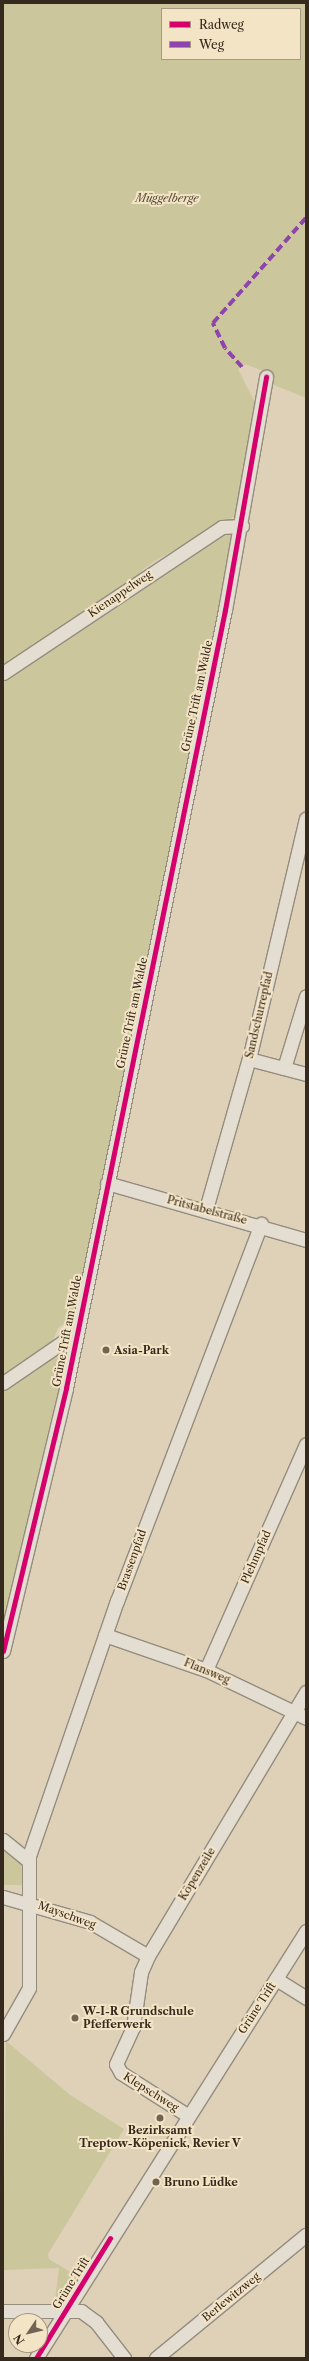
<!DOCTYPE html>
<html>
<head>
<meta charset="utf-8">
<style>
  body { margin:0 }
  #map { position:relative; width:309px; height:2361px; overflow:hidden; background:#ded1b8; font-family:"Libre Caslon Text",serif }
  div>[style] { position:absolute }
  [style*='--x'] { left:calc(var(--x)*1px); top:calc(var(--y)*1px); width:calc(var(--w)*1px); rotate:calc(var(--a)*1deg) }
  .green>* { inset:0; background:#cbc69c }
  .roads { filter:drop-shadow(1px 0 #948c7d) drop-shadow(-1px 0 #948c7d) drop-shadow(0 1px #948c7d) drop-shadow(0 -1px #948c7d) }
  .minor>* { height:13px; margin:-6.5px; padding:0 6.5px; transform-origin:6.5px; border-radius:6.5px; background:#e4ddd1 }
  .quiet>* { height:4px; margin-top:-2px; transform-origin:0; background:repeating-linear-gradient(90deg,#8e44ad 0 8px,transparent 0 12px) }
  .cycleway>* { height:5px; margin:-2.5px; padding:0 2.5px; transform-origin:2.5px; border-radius:2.5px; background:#d6006c }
  .dots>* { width:11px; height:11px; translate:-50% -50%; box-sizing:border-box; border:2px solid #f4e4c6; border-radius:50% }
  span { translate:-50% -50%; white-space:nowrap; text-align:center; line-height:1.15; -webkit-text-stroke:4px #f4e4c6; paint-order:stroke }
  .park-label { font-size:11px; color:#584e37; font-style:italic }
  .street-label { font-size:11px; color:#36291d }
  .poi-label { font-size:11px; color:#36291d; font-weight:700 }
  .left { translate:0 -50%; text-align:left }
  .frame { position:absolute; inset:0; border:4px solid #36291d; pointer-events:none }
  .legend { position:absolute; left:161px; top:8px; width:140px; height:52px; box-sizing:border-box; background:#f4e4c6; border:1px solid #a89982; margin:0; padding:5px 7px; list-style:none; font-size:12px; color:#36291d }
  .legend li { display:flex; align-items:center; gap:8px; height:20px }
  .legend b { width:20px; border:1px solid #a89982 }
  .north { position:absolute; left:8px; top:2313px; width:40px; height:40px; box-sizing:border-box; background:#f4e4c6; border:1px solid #a89982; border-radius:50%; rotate:235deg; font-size:11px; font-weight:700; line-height:16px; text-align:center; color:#36291d }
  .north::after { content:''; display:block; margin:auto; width:14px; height:18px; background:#716453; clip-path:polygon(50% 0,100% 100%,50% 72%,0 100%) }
</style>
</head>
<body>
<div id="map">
  <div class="green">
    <div style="clip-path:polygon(evenodd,3px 3px,306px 3px,306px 398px,269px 383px,271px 374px,245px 364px,238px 369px,257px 407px,239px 514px,158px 559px,142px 570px,140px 578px,3px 670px,3px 3px,162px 9px,300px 9px,300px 59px,162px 59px,162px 9px)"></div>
    <div style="clip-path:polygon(220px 532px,235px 533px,77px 1313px,58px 1328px,52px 1343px,3px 1379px,3px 678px)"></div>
    <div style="clip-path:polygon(47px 1357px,69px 1358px,3px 1640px,3px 1387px)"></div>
    <div style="clip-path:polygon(3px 1846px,24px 1866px,23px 1885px,3px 1885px)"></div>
    <div style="clip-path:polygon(6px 2041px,69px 2094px,124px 2129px,48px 2254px,49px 2259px,77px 2276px,58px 2300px,55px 2300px,59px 2268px,3px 2270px)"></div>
  </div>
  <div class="roads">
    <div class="minor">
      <div style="--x:3;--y:673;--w:263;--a:-33.7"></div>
      <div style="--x:222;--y:527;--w:20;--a:-3"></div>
      <div style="--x:249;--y:1059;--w:59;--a:14.7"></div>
      <div style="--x:284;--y:1068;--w:75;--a:-73"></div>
      <div style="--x:107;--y:1183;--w:207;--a:16"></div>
      <div style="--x:206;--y:1209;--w:160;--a:-74.1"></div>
      <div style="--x:250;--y:1055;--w:243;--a:-76.7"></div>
      <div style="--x:3;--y:1383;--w:78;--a:-34.5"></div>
      <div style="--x:67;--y:1339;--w:8;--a:14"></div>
      <div style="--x:105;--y:1635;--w:107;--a:19.1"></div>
      <div style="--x:206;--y:1670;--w:111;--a:25.6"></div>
      <div style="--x:3;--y:1651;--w:270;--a:-76.5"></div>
      <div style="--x:66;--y:1388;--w:794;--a:-78.45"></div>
      <div style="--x:225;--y:610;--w:237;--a:-80"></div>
      <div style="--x:206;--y:1670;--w:247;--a:-66.1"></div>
      <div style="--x:3;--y:1840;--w:32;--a:39"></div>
      <div style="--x:3;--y:1897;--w:91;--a:16"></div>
      <div style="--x:90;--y:1922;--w:67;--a:30.4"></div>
      <div style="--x:276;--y:1979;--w:36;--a:32"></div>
      <div style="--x:3;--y:2034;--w:53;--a:-60.5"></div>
      <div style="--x:29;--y:1988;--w:132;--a:-90"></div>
      <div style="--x:29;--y:1856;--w:270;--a:-71"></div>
      <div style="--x:117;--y:1601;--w:404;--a:-69.1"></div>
      <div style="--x:187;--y:2115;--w:78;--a:-147.5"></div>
      <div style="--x:121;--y:2073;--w:10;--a:-119"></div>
      <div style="--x:116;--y:2064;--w:41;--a:-65.3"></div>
      <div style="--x:133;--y:2027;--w:56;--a:-81.7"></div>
      <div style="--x:141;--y:1972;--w:17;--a:-66"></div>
      <div style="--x:148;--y:1956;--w:308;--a:-59.1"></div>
      <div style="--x:3;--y:2311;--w:78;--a:0"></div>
      <div style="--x:81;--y:2311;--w:19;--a:36"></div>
      <div style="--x:96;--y:2322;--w:46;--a:52.1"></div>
      <div style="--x:36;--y:2358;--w:505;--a:-57.69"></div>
      <div style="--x:156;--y:2358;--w:194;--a:-39.4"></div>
    </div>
  </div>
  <div class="quiet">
    <div style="--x:242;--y:367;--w:25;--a:-132"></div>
    <div style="--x:225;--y:348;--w:28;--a:-116"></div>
    <div style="--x:213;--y:323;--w:140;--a:-48.5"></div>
  </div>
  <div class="cycleway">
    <div style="--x:3;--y:1651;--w:270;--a:-76.5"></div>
    <div style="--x:66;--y:1388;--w:794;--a:-78.45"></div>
    <div style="--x:225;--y:610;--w:237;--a:-80"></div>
    <div style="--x:36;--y:2358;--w:141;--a:-58.3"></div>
  </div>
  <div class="dots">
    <div style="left:106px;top:1350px;background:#716453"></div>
    <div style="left:75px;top:2018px;background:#716453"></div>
    <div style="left:160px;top:2118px;background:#716453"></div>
    <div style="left:156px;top:2182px;background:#716453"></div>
  </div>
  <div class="park-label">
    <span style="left:167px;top:198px">Müggelberge</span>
  </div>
  <div class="street-label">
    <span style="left:120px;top:594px;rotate:-34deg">Kienappelweg</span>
    <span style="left:197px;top:696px;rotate:-78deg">Grüne Trift am Walde</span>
    <span style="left:132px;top:1013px;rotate:-78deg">Grüne Trift am Walde</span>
    <span style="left:259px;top:1015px;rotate:-77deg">Sandschurrepfad</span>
    <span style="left:207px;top:1210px;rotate:15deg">Pritstabelstraße</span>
    <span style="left:67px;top:1331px;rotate:-79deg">Grüne Trift am Walde</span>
    <span style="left:256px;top:1557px;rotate:-66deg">Plehmpfad</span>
    <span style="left:132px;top:1560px;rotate:-70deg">Brassenpfad</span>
    <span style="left:207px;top:1671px;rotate:22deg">Flansweg</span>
    <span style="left:197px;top:1874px;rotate:-59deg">Köpenzeile</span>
    <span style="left:67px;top:1915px;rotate:20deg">Mayschweg</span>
    <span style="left:257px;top:2008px;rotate:-57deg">Grüne Trift</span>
    <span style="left:151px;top:2092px;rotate:32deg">Klepschweg</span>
    <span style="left:71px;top:2283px;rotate:-58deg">Grüne Trift</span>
    <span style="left:231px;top:2297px;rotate:-39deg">Berlewitzweg</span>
  </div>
  <div class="poi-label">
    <span class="left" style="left:114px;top:1350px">Asia-Park</span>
    <span class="left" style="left:83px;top:2018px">W-I-R Grundschule<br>Pfefferwerk</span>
    <span style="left:160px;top:2137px">Bezirksamt<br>Treptow-Köpenick, Revier V</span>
    <span class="left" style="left:164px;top:2182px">Bruno Lüdke</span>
  </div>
  <div class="frame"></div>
  <ul class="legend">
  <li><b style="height:5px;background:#d6006c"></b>Radweg</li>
  <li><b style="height:5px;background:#8e44ad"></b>Weg</li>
  </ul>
  <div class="north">N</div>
</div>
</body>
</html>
